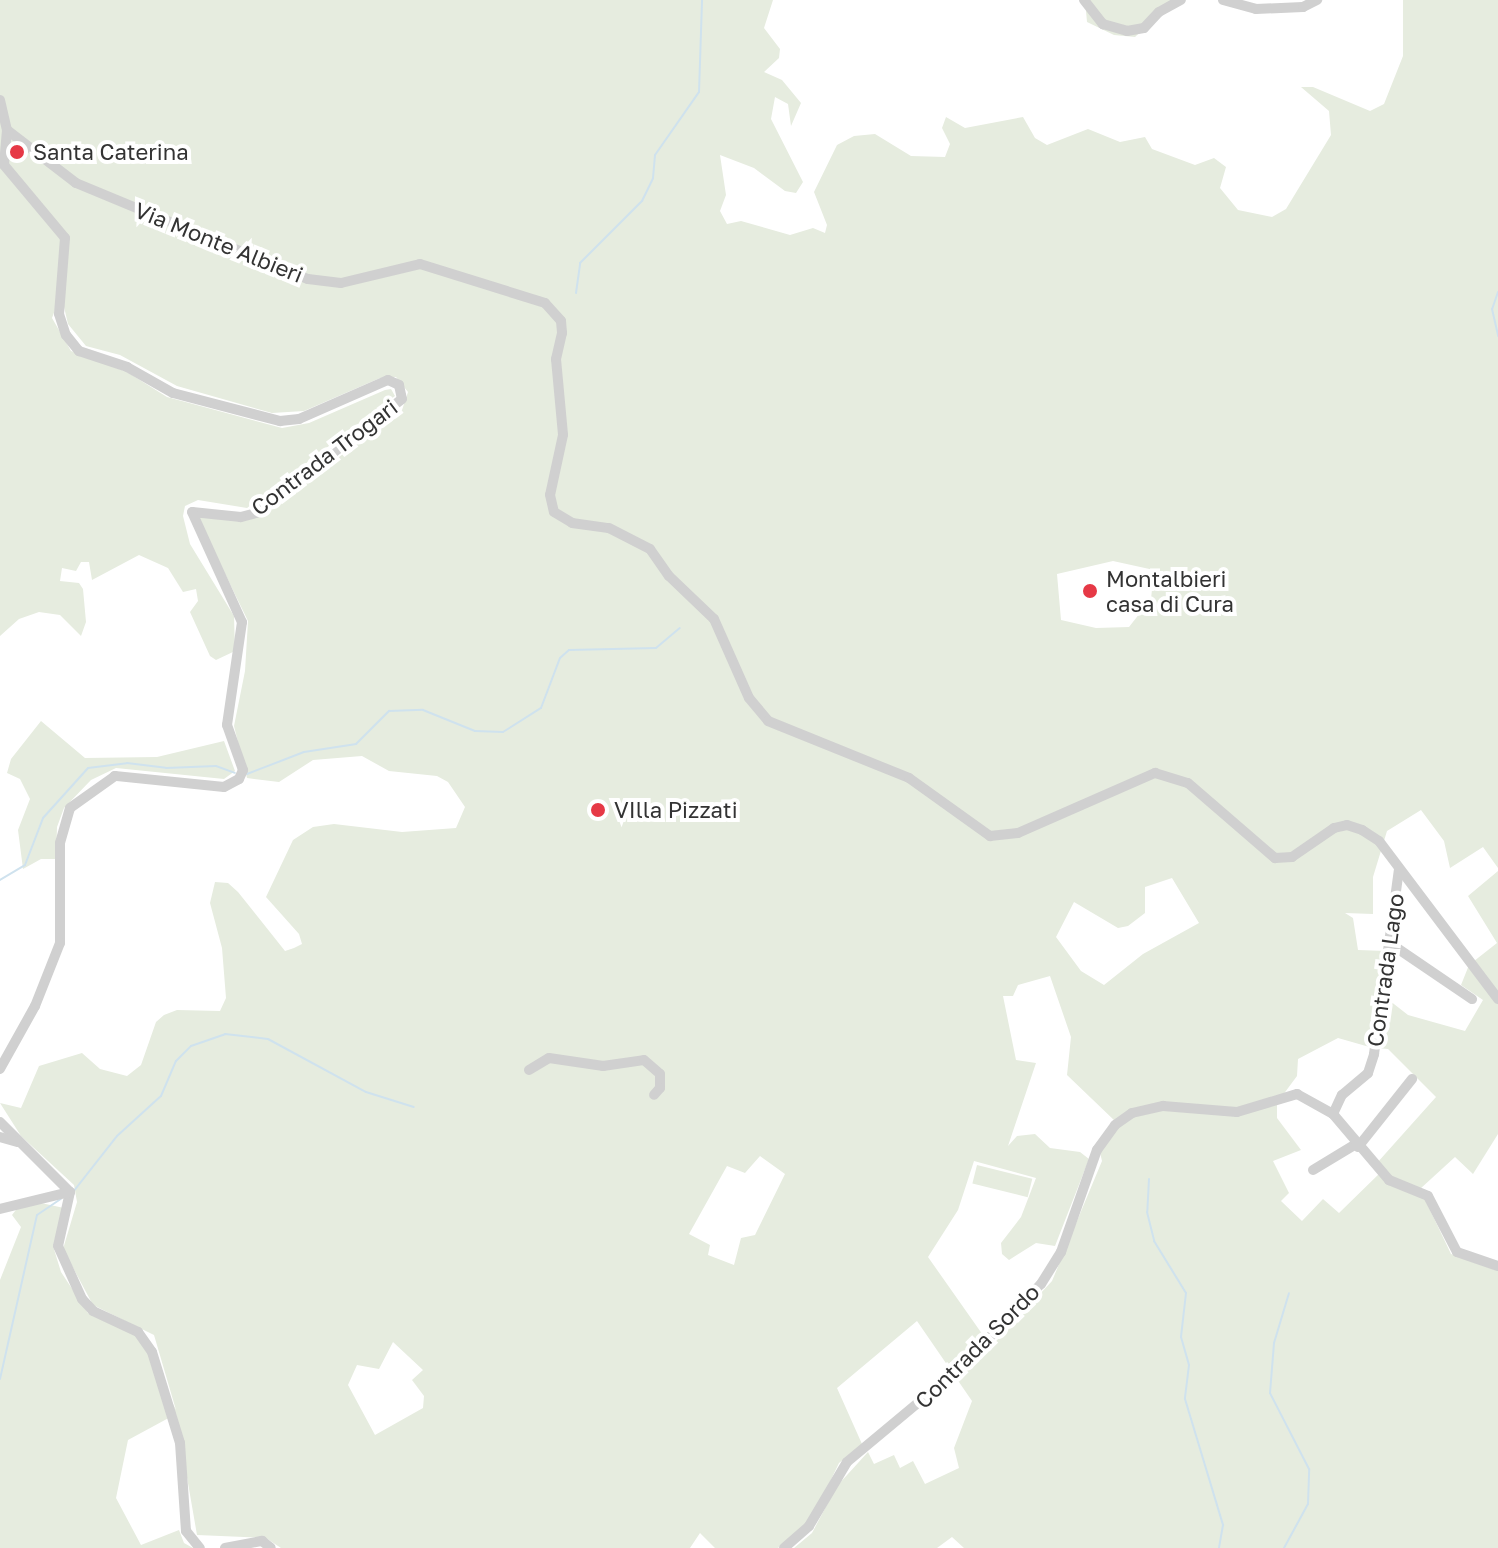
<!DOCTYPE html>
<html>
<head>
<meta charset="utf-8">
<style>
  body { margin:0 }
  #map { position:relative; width:1498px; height:1548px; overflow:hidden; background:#fff; font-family:"Golos Text",sans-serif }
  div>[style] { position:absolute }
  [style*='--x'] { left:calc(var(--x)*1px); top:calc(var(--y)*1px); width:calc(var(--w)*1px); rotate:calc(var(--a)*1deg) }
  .green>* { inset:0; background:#e6ecdf; transform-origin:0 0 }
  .stream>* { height:2px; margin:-1px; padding:0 1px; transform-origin:1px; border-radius:1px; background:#cfe2ee }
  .minor>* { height:10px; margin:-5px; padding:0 5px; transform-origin:5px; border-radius:5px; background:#d0d0d0 }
  .dots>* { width:22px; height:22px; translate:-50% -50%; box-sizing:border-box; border:4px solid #fff; border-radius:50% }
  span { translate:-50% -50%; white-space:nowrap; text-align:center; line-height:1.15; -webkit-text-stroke:8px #fff; paint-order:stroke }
  .poi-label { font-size:22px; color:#333 }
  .left { translate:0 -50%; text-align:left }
  .street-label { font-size:22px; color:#333 }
</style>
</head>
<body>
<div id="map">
  <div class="green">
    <div style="clip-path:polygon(evenodd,0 0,773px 0,764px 28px,780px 49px,779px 58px,764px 72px,782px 80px,801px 103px,791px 126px,788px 104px,775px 97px,771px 119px,803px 182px,796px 193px,785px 191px,754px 168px,720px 155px,726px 195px,720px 211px,727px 224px,741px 221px,790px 235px,813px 228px,825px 233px,827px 225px,814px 192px,837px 145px,854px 136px,875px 134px,911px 156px,945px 157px,950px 144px,942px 128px,946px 117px,965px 128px,1023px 117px,1035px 138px,1047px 145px,1088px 129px,1120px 142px,1145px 137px,1152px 149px,1195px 165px,1214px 158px,1226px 167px,1220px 188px,1238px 210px,1272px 217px,1286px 209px,1331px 135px,1329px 111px,1301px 87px,1313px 87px,1370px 111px,1384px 104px,1403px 56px,1403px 0,1498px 0,1498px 868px,1483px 847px,1450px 868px,1444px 841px,1421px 810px,1387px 831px,1373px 877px,1373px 914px,1345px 913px,1353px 918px,1358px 950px,1386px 951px,1373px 1048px,1338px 1038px,1298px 1059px,1297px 1076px,1277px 1103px,1277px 1118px,1301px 1150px,1273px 1161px,1289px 1193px,1281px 1201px,1302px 1221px,1323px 1199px,1339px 1213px,1383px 1170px,1377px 1163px,1436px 1097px,1388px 1049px,1377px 1048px,1385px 997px,1408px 1015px,1465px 1031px,1483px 1000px,1461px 985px,1469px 965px,1497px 943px,1468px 896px,1498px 871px,1498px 1134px,1473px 1174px,1455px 1157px,1420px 1189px,1451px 1254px,1498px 1271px,1498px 1548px,964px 1548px,952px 1537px,937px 1548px,794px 1548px,812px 1533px,837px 1486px,868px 1452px,874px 1464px,894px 1455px,900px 1468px,913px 1461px,925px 1484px,959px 1468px,954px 1448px,972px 1401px,917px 1321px,837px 1388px,862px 1444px,839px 1463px,812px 1519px,778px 1548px,715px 1548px,700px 1533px,690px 1548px,281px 1548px,266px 1538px,197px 1535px,176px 1414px,128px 1440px,116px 1498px,141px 1545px,179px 1530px,184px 1543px,193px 1548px,0 1548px,0 1280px,21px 1227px,12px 1215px,19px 1206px,41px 1203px,64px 1208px,53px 1246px,61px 1272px,88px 1313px,139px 1336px,176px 1410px,154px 1335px,93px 1305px,63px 1249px,77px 1202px,74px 1185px,21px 1136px,0 1103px,21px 1108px,39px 1066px,82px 1053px,100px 1069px,127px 1076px,141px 1065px,156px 1022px,164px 1015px,177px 1010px,220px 1011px,226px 998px,222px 948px,210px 903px,215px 882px,228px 883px,238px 892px,285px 951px,294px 948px,302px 944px,299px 934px,266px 897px,293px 840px,313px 827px,334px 824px,402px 832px,456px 828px,465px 807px,448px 782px,437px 776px,389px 771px,362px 756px,313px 760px,279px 782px,247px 778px,234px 726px,245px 671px,248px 621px,196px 514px,244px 521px,264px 513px,402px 410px,408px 392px,396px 377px,380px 378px,304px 411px,272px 413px,177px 386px,120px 355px,86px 346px,68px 324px,61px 294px,52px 318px,71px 351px,127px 372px,167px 397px,282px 428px,309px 423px,385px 390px,391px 389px,395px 396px,247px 508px,198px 500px,185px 506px,183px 516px,190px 544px,234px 616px,235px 651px,216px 660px,210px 656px,190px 612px,198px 601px,196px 589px,183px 592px,168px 568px,139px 555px,92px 580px,89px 562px,81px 562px,76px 571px,62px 568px,60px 581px,79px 583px,83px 589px,86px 622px,81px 636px,60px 615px,39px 612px,19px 619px,0 636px,0 0,1113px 561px,1154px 570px,1151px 599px,1129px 627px,1096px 628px,1061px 620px,1057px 574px,1113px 561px,0 0,1172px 878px,1199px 923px,1143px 954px,1104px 985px,1081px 971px,1056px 937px,1074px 902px,1118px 928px,1128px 926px,1145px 913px,1145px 887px,1172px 878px,0 0,1050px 976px,1071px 1037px,1067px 1075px,1116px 1122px,1098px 1144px,1102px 1161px,1052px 1281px,974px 1365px,954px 1370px,985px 1338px,928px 1257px,958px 1210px,974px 1161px,1036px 1178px,1021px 1217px,1001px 1243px,1002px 1254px,1009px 1260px,1036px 1243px,1055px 1246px,1089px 1159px,1080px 1152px,1050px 1148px,1035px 1134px,1017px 1136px,1008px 1146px,1036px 1063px,1016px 1060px,1003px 996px,1013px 996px,1018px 985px,1050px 976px,0 0,760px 1156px,785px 1174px,755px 1235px,741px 1238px,734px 1265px,708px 1255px,710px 1245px,689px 1234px,727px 1166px,745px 1173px,760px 1156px,0 0,393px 1342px,423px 1370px,412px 1380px,424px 1396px,423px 1408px,375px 1435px,348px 1385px,357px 1365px,379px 1369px,393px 1342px)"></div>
    <div style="clip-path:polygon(1085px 0,1185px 0,1171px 3px,1135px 37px,1114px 35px,1087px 22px)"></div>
    <div style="clip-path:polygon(41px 721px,85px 758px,157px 757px,224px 741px,235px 771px,224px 779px,116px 768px,91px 780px,64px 808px,57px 827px,56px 859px,41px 859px,23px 869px,18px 830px,30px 799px,20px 779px,7px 773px,11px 759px)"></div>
    <div style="left:977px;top:1165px;width:57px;height:19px;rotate:14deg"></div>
  </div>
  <div class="stream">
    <div style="--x:1498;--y:292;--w:18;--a:109"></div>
    <div style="--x:1492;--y:309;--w:28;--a:77"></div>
    <div style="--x:576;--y:293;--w:30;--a:-82"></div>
    <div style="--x:580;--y:263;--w:88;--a:-45"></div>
    <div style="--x:642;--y:201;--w:25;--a:-64"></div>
    <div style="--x:653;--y:178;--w:23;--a:-85"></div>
    <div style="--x:655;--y:155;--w:77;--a:-55.1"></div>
    <div style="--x:699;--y:92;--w:92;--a:-88.1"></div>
    <div style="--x:247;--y:774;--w:61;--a:-21.1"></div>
    <div style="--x:304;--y:752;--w:53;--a:-8.7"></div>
    <div style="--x:356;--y:744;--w:47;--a:-45"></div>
    <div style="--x:389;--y:711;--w:34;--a:-2"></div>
    <div style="--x:423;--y:710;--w:56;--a:22"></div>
    <div style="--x:475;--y:731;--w:28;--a:2"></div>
    <div style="--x:503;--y:732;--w:45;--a:-32.3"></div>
    <div style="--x:541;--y:708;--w:53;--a:-69.2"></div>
    <div style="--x:560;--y:658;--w:12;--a:-42"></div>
    <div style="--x:569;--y:650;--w:87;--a:-1.3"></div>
    <div style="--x:656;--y:648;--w:31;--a:-40"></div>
    <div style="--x:0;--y:880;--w:29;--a:-31"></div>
    <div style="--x:25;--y:865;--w:50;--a:-69"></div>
    <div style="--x:43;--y:818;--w:67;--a:-48"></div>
    <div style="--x:88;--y:768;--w:39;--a:-7"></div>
    <div style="--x:127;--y:763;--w:39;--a:7"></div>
    <div style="--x:166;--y:768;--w:50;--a:-2.3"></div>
    <div style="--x:216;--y:766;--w:20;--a:20"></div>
    <div style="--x:1149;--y:1179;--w:33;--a:93"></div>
    <div style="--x:1147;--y:1212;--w:30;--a:76"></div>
    <div style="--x:1154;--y:1241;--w:61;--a:58.4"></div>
    <div style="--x:1186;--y:1293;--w:44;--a:96.5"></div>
    <div style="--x:1181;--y:1337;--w:29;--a:74"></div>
    <div style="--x:1189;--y:1365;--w:34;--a:97"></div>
    <div style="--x:1185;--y:1399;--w:132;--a:73.2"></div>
    <div style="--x:1223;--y:1525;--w:23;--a:100"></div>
    <div style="--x:73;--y:1192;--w:71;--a:-51.8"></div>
    <div style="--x:117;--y:1136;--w:59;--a:-42.3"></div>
    <div style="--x:161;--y:1096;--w:38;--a:-67"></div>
    <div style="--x:176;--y:1061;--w:21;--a:-45"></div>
    <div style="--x:191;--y:1046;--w:36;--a:-19"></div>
    <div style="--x:225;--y:1034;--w:43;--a:6.6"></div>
    <div style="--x:268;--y:1039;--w:111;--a:28.4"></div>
    <div style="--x:366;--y:1092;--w:50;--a:17.4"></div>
    <div style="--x:0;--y:1379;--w:168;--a:-77.3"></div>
    <div style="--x:37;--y:1215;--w:29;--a:-34"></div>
    <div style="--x:1284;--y:1548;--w:50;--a:-61.4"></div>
    <div style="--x:1308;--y:1504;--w:35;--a:-88"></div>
    <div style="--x:1309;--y:1469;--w:85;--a:-117.2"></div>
    <div style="--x:1270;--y:1393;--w:50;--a:-85.4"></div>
    <div style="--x:1274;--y:1343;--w:52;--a:-73.3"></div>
  </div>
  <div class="minor">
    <div style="--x:1084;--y:0;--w:31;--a:52"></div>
    <div style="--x:1103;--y:24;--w:25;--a:16"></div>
    <div style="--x:1127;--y:31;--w:17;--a:-10"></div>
    <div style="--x:1144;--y:28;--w:22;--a:-47"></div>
    <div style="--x:1159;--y:12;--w:25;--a:-29"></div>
    <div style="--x:1223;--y:0;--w:34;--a:15"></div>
    <div style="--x:1256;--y:9;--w:47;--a:-2.4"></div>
    <div style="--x:1303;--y:7;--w:16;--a:-27"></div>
    <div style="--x:0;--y:100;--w:31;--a:77"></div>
    <div style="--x:7;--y:130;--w:35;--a:95"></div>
    <div style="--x:4;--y:165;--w:95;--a:50.1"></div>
    <div style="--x:65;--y:238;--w:76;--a:94.5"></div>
    <div style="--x:59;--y:314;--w:22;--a:72"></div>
    <div style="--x:66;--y:335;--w:21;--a:51"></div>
    <div style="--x:79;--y:351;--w:51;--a:18.4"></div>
    <div style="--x:127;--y:367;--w:53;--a:29.5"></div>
    <div style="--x:173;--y:393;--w:111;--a:14.7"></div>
    <div style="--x:280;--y:421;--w:19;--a:-6"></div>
    <div style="--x:299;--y:419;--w:97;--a:-23.7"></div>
    <div style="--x:388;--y:380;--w:12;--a:24"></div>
    <div style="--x:399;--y:385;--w:14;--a:78"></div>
    <div style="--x:402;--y:399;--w:185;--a:142"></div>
    <div style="--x:256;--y:513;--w:16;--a:165"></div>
    <div style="--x:241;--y:517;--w:49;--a:-174.2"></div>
    <div style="--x:192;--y:512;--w:121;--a:65.6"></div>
    <div style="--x:242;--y:622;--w:104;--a:98.3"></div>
    <div style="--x:227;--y:725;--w:48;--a:70.4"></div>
    <div style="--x:243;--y:770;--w:10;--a:114"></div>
    <div style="--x:239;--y:779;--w:17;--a:152"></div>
    <div style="--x:224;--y:787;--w:110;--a:-174.2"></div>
    <div style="--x:115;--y:776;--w:55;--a:144.6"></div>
    <div style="--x:70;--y:808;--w:36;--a:106"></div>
    <div style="--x:60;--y:843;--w:100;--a:90"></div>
    <div style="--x:60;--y:943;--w:68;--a:111.6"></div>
    <div style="--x:35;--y:1006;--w:72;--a:119.1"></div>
    <div style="--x:7;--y:130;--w:87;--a:37.5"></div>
    <div style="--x:76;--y:183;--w:251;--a:22.5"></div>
    <div style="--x:308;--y:279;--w:33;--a:7"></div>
    <div style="--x:341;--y:283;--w:81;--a:-13.5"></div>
    <div style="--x:420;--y:264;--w:131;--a:17.3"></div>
    <div style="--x:545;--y:303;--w:24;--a:48"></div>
    <div style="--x:561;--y:321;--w:12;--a:85"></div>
    <div style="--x:562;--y:333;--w:27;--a:103"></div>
    <div style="--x:556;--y:359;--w:76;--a:84.7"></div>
    <div style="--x:563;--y:435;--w:61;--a:102.2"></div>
    <div style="--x:550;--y:495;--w:17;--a:77"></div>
    <div style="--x:554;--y:512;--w:21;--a:31"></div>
    <div style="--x:572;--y:523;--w:37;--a:8"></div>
    <div style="--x:609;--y:528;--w:46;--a:27.1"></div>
    <div style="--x:650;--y:549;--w:33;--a:55"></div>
    <div style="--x:669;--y:576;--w:62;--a:43.7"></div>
    <div style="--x:714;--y:619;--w:86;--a:66.1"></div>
    <div style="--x:749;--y:698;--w:30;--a:50"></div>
    <div style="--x:768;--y:721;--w:152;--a:22"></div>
    <div style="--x:909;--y:778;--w:100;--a:35.6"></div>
    <div style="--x:990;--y:836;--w:28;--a:-6"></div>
    <div style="--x:1018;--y:833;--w:150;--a:-23.7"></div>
    <div style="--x:1155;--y:773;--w:34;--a:17"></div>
    <div style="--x:1188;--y:783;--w:115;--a:40.8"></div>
    <div style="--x:1275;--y:858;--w:17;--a:-3"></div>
    <div style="--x:1292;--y:857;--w:51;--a:-34.6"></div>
    <div style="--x:1334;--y:828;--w:13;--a:-13"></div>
    <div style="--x:1347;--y:825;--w:16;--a:18"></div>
    <div style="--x:1362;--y:830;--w:20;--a:33"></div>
    <div style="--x:1379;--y:841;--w:198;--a:53"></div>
    <div style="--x:1391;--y:944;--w:98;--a:34.2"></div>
    <div style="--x:529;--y:1070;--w:23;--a:-31"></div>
    <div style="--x:549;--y:1058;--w:55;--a:8.4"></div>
    <div style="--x:603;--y:1066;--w:41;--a:-8.3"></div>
    <div style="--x:644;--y:1060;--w:21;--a:41"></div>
    <div style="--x:660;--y:1074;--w:14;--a:90"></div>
    <div style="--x:660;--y:1088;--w:9;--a:131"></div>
    <div style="--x:1333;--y:1114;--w:21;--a:-65"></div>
    <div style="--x:1342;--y:1095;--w:34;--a:-40"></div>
    <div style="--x:1368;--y:1073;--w:20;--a:-72"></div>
    <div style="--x:1374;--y:1054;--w:187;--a:-82.3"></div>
    <div style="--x:0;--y:1122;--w:99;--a:45"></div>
    <div style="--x:70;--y:1192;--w:55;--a:102.5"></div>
    <div style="--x:58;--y:1246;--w:58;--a:65.6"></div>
    <div style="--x:82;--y:1299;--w:16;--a:47"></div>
    <div style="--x:93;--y:1311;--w:50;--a:25"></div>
    <div style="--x:138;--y:1332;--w:24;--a:55"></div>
    <div style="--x:152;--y:1352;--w:95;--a:72.9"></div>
    <div style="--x:180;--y:1443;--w:88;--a:86.1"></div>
    <div style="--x:186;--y:1531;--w:22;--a:51"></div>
    <div style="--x:0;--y:1137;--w:18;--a:16"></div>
    <div style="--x:1358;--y:1147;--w:87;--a:-51.5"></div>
    <div style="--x:1313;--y:1170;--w:50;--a:-31.2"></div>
    <div style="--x:0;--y:1209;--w:72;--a:-13.7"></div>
    <div style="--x:225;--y:1548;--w:38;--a:-11"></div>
    <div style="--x:262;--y:1541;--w:11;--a:38"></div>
    <div style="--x:784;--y:1548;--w:33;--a:-41"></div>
    <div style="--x:809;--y:1526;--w:74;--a:-59.3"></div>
    <div style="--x:847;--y:1462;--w:148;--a:-39.8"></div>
    <div style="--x:961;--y:1367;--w:115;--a:-46.1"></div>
    <div style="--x:1041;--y:1284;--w:38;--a:-58"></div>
    <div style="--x:1061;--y:1252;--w:108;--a:-70.6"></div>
    <div style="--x:1097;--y:1150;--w:31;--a:-54"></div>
    <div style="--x:1115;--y:1125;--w:21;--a:-35"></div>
    <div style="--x:1132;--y:1113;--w:32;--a:-13"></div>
    <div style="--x:1163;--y:1106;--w:74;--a:4.6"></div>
    <div style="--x:1237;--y:1112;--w:63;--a:-16.7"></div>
    <div style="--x:1297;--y:1094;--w:41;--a:29.1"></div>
    <div style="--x:1333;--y:1114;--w:87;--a:49.7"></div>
    <div style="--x:1389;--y:1180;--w:42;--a:22.3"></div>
    <div style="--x:1428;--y:1196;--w:63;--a:62.6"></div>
    <div style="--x:1457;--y:1252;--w:43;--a:18.9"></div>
  </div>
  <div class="dots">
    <div style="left:17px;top:152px;background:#e63946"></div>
    <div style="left:1090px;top:591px;background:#e63946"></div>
    <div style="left:598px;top:810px;background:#e63946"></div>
  </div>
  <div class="poi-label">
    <span class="left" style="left:33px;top:152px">Santa Caterina</span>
    <span class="left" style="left:1106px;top:591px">Montalbieri<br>casa di Cura</span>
    <span class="left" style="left:614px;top:810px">VIlla Pizzati</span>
  </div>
  <div class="street-label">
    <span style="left:219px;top:242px;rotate:22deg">Via Monte Albieri</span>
    <span style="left:324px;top:457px;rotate:-37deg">Contrada Trogari</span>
    <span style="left:1385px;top:970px;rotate:-82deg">Contrada Lago</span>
    <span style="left:977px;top:1346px;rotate:-45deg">Contrada Sordo</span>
  </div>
</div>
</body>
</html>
